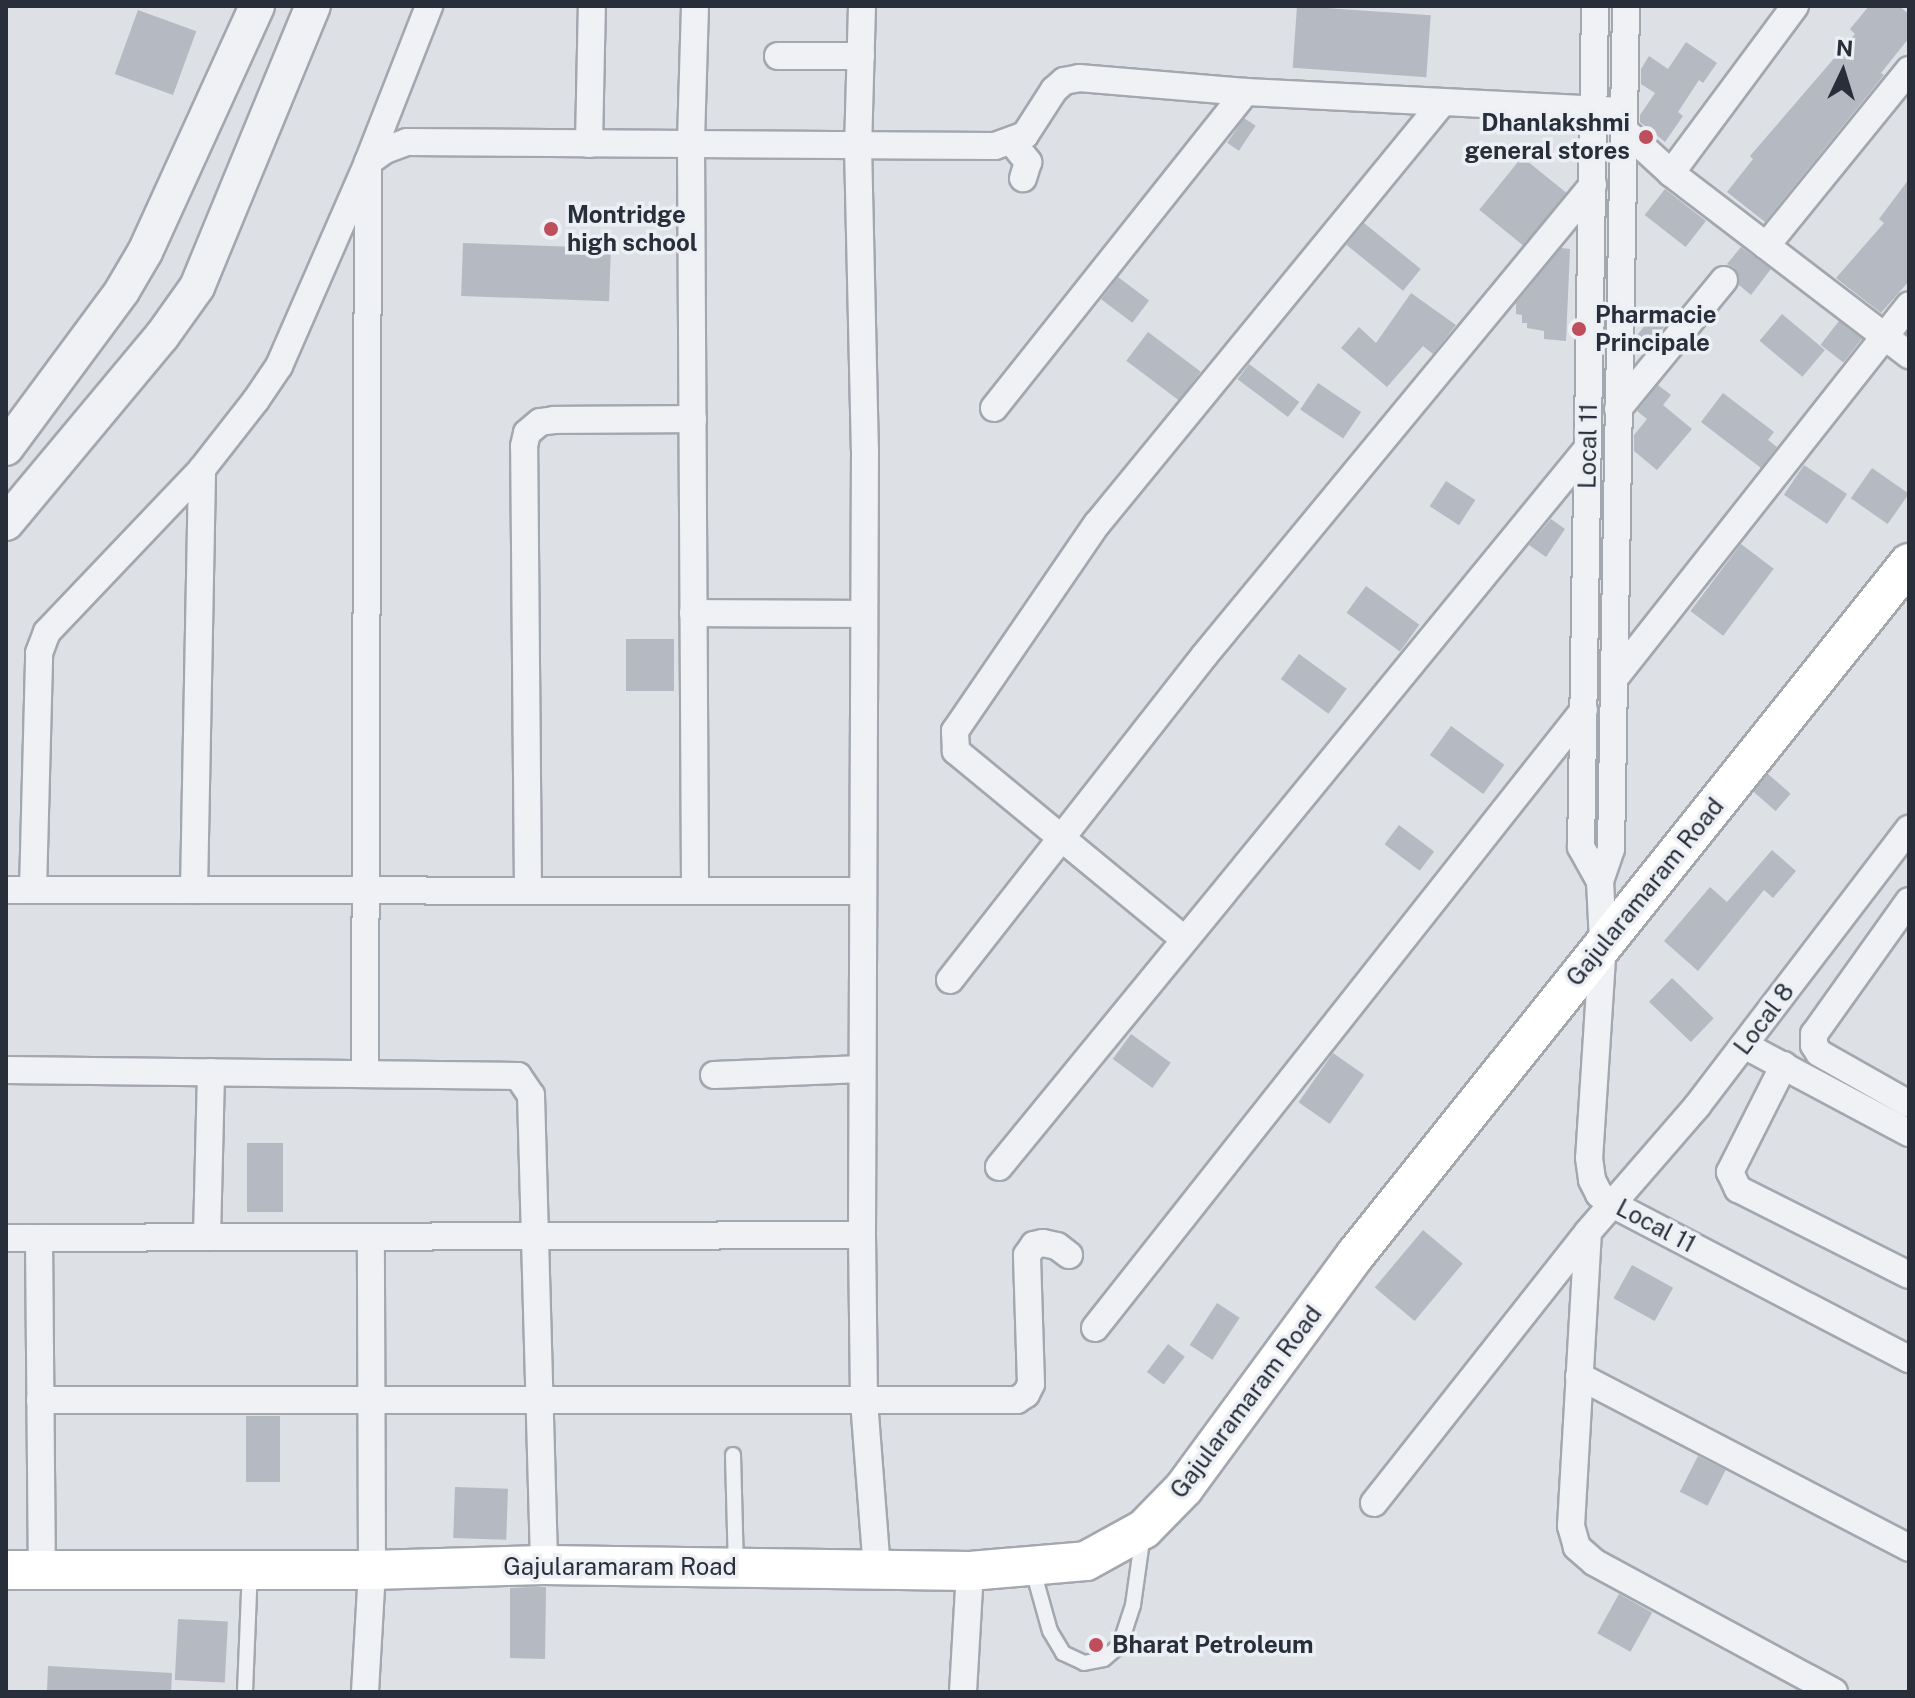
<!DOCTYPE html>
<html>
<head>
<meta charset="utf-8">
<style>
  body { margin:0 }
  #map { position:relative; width:1915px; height:1698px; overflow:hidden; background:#dde0e5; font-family:"Public Sans",sans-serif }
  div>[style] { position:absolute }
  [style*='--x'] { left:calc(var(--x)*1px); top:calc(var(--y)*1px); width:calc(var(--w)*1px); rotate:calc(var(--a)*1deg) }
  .building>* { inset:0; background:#b5b9c1; transform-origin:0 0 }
  .roads { filter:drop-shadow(2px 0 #a3a7ae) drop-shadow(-2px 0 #a3a7ae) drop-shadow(0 2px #a3a7ae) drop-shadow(0 -2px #a3a7ae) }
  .service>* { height:14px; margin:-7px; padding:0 7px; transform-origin:7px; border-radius:7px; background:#eff1f4 }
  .minor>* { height:26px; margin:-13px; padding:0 13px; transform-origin:13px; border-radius:13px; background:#eff1f4 }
  .tertiary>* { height:34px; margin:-17px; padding:0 17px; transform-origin:17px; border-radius:17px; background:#eff1f4 }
  .secondary>* { height:38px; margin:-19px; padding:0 19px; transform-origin:19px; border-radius:19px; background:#fff }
  .dots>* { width:22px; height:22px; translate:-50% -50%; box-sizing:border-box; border:4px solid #eceff3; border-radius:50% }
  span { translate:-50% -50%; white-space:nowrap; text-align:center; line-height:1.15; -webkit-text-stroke:7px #eceff3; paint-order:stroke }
  .poi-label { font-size:24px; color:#282e3a; font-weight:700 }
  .right { translate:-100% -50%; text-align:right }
  .left { translate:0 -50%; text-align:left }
  .street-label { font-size:24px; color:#282e3a }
  .frame { position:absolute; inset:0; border:8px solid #282e3a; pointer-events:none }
  .north { position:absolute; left:1803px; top:32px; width:80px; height:80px; -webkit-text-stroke:6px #eceff3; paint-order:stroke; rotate:4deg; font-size:22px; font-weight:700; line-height:32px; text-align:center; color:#282e3a }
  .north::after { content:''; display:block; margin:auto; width:28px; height:36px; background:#282e3a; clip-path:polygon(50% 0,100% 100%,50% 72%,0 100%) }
</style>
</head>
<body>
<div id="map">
  <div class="building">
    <div style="left:1297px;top:6px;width:134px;height:62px;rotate:4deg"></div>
    <div style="clip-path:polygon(1869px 6px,1899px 6px,1909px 14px,1909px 38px,1881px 73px,1884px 75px,1765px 222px,1727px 192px,1753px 159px,1750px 156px,1855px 34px,1850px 29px)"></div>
    <div style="left:138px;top:10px;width:62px;height:68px;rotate:20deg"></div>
    <div style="clip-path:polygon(1686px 42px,1717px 63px,1703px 83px,1699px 80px,1678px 112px,1683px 116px,1665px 142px,1640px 122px,1640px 115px,1655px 93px,1641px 84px,1641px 69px,1649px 56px,1668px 69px)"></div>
    <div style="left:1244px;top:118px;width:14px;height:30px;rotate:34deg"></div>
    <div style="left:1522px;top:157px;width:57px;height:68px;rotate:39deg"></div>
    <div style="clip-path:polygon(1909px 179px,1909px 281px,1881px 313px,1836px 278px,1884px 223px,1879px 219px)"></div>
    <div style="left:1665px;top:189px;width:52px;height:33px;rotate:38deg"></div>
    <div style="left:1364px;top:223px;width:73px;height:28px;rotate:39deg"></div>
    <div style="left:463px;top:243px;width:148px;height:53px;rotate:2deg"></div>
    <div style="clip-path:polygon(1741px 247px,1771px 269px,1751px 295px,1739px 285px,1735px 268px,1727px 264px)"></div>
    <div style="clip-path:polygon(1561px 248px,1570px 249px,1566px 341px,1544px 339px,1544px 331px,1527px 328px,1527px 323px,1522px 323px,1522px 315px,1516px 314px,1516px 303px)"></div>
    <div style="left:1118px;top:277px;width:39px;height:28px;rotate:37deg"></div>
    <div style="clip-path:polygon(1411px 293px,1456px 325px,1433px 354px,1423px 346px,1387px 387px,1341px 348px,1359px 327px,1376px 343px)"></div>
    <div style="left:1782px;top:314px;width:56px;height:35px;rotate:40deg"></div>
    <div style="left:1653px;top:315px;width:16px;height:29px;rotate:38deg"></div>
    <div style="left:1839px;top:321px;width:29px;height:30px;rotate:38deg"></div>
    <div style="left:1148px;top:332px;width:66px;height:36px;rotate:37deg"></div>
    <div style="left:1249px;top:364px;width:63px;height:19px;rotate:37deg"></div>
    <div style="left:1318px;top:383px;width:52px;height:32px;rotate:34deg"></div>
    <div style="clip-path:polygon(1658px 385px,1671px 395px,1663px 405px,1692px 429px,1657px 470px,1634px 451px,1634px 435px,1647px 419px,1637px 411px)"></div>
    <div style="clip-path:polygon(1723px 393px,1774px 432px,1768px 440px,1777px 447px,1761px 468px,1701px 422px)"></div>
    <div style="left:1804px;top:465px;width:52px;height:36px;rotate:34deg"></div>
    <div style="left:1872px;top:468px;width:45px;height:37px;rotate:35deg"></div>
    <div style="left:1446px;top:481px;width:35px;height:30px;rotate:33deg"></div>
    <div style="clip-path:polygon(1551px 519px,1565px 529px,1546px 557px,1529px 545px)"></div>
    <div style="left:1741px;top:544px;width:41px;height:84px;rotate:37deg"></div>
    <div style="left:1366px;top:586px;width:66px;height:33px;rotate:36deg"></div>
    <div style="left:626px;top:639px;width:48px;height:52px"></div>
    <div style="left:1299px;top:654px;width:59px;height:31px;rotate:36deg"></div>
    <div style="left:1451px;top:726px;width:66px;height:36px;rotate:36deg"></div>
    <div style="left:1768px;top:774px;width:30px;height:23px;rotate:41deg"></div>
    <div style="left:1399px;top:825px;width:44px;height:24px;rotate:37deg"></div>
    <div style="clip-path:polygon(1772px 850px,1796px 871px,1773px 898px,1764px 890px,1698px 971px,1664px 941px,1710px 887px,1727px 902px)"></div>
    <div style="left:1672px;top:978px;width:58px;height:33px;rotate:44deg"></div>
    <div style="left:1131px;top:1034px;width:49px;height:31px;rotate:36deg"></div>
    <div style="left:1333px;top:1053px;width:38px;height:60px;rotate:35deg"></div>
    <div style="left:247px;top:1143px;width:36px;height:69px"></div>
    <div style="left:1423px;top:1230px;width:52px;height:75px;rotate:40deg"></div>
    <div style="left:1632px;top:1265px;width:47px;height:38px;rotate:29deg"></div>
    <div style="left:1217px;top:1303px;width:27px;height:50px;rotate:33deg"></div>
    <div style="left:1168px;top:1344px;width:21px;height:35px;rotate:37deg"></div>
    <div style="left:246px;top:1416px;width:34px;height:66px"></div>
    <div style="left:1698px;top:1456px;width:31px;height:40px;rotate:27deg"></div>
    <div style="left:455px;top:1487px;width:53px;height:51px;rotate:2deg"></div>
    <div style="clip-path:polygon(534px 1587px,546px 1587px,545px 1659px,510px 1658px,510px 1588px)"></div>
    <div style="left:1619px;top:1594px;width:38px;height:45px;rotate:29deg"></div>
    <div style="left:178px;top:1619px;width:50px;height:61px;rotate:3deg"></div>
    <div style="clip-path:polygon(48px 1666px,172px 1673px,171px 1692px,47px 1691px)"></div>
  </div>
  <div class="roads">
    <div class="service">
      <div style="--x:733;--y:1455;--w:112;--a:88.5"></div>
      <div style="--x:1032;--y:1567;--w:66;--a:74.3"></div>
      <div style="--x:1050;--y:1631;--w:26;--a:59"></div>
      <div style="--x:1063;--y:1653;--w:23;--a:25"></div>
      <div style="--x:1084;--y:1663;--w:20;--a:-11"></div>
      <div style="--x:1104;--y:1659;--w:21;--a:-41"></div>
      <div style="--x:1120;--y:1645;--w:42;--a:-72"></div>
      <div style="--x:1133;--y:1605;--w:72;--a:-82"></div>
      <div style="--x:245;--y:1692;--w:122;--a:-87.7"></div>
    </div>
    <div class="minor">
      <div style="--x:695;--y:6;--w:138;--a:91.7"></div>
      <div style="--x:691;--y:144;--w:746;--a:89.69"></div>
      <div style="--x:862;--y:6;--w:140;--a:91.6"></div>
      <div style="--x:858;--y:146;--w:304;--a:88.7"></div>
      <div style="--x:865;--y:450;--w:785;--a:90.22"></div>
      <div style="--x:862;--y:1235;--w:166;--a:89.3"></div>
      <div style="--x:864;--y:1401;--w:169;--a:85.6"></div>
      <div style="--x:1595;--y:6;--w:841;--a:90.95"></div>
      <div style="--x:1581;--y:847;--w:39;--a:61"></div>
      <div style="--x:1626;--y:6;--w:843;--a:91.02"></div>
      <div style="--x:1611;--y:849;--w:34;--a:109"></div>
      <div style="--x:1600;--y:881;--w:62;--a:87.2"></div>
      <div style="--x:1603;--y:943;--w:215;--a:93.7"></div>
      <div style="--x:1589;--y:1158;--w:22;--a:82"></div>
      <div style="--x:1592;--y:1180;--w:16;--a:63"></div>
      <div style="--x:1599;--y:1194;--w:19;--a:36"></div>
      <div style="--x:1614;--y:1205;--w:333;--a:27.6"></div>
      <div style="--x:778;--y:56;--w:83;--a:0"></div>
      <div style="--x:1624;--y:130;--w:64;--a:42.5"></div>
      <div style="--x:1671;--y:173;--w:300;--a:37.4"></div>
      <div style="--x:1012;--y:142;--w:26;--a:51"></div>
      <div style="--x:1028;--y:162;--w:17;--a:107"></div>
      <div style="--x:589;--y:144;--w:138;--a:-88.8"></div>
      <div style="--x:1671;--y:173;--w:208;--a:-53.4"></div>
      <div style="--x:1766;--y:246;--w:227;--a:-50.9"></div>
      <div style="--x:994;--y:408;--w:404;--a:-51.5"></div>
      <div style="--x:1618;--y:409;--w:167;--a:-50.6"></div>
      <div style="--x:693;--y:613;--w:169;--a:0.3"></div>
      <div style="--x:1614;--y:679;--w:476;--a:-51.7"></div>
      <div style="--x:6;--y:890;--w:857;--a:0.07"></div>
      <div style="--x:33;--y:890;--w:237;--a:-88.5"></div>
      <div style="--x:39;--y:653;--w:22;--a:-69"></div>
      <div style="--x:47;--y:632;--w:225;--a:-46.4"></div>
      <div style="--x:202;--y:469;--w:88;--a:-52"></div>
      <div style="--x:256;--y:400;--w:41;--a:-55.9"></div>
      <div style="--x:279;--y:366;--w:223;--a:-66.4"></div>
      <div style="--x:368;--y:162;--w:21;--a:-35"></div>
      <div style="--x:385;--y:150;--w:23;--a:-20"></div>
      <div style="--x:407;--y:142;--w:588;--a:0.39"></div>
      <div style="--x:995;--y:146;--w:32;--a:-20"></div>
      <div style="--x:1025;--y:135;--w:54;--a:-57.2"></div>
      <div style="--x:1054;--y:90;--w:13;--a:-42"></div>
      <div style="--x:1064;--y:81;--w:15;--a:-11"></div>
      <div style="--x:1079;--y:78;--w:167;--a:4.8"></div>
      <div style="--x:1245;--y:92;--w:379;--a:2.9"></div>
      <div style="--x:194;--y:890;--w:421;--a:-88.9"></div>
      <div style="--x:528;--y:890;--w:444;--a:-90.5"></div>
      <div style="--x:524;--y:446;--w:13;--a:-77"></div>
      <div style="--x:527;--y:433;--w:17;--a:-40"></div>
      <div style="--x:540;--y:422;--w:14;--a:-8"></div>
      <div style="--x:554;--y:420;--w:139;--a:-0.4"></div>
      <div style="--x:1909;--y:901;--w:163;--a:125.5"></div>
      <div style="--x:1814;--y:1034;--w:11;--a:90"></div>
      <div style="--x:1814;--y:1045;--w:9;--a:58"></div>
      <div style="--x:1819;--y:1053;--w:103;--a:29.5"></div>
      <div style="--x:1184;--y:939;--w:296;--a:-140.5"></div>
      <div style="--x:956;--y:751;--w:20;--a:-93"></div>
      <div style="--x:955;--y:731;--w:251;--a:-55.6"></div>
      <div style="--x:1097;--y:524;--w:544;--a:-50.67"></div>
      <div style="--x:950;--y:980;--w:412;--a:-51.9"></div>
      <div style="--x:1204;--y:656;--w:611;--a:-50.45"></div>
      <div style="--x:1744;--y:1045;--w:187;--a:28.1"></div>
      <div style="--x:1784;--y:1065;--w:120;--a:116.8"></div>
      <div style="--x:1730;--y:1172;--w:19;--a:65"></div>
      <div style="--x:1738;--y:1189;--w:191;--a:26.7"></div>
      <div style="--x:6;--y:1070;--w:512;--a:0.67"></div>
      <div style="--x:518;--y:1076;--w:23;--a:56"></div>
      <div style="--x:531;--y:1095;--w:470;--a:88.4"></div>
      <div style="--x:365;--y:1074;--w:912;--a:-89.81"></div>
      <div style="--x:368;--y:162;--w:168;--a:-68.6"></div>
      <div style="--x:714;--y:1075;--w:148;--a:-2.3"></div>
      <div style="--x:999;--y:1167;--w:929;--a:-50.68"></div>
      <div style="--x:207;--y:1237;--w:165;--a:-88.6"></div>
      <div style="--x:6;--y:1238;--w:856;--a:-0.2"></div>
      <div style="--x:39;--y:1238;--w:331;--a:89.5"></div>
      <div style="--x:1095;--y:1328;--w:788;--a:-51.65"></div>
      <div style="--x:1579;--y:1376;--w:372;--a:27.5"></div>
      <div style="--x:40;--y:1400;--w:977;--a:0"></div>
      <div style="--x:1017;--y:1400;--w:11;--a:-34"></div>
      <div style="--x:1026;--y:1394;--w:11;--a:-63"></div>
      <div style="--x:1031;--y:1384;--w:129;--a:-91.8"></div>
      <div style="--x:1027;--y:1255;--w:12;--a:-55"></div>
      <div style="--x:1034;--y:1245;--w:9;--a:-13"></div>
      <div style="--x:1043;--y:1243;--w:14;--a:12"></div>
      <div style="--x:1057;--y:1246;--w:15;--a:37"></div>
      <div style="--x:1374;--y:1503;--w:345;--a:-51.7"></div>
      <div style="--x:365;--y:1692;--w:122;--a:-86.7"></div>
      <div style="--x:372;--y:1570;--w:332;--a:-90.2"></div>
      <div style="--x:963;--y:1692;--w:121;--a:-86.7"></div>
      <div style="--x:1834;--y:1692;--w:273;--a:-151.6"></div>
      <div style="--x:1594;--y:1562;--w:23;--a:-139"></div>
      <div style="--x:1577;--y:1547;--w:22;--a:-106"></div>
      <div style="--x:1571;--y:1526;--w:294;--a:-86.7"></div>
      <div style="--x:1588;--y:1232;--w:167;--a:-49.1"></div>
      <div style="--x:1697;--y:1106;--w:349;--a:-52.6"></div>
    </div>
    <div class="tertiary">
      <div style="--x:6;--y:448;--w:195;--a:-53.5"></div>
      <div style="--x:122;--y:291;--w:45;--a:-59.5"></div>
      <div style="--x:145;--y:252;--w:270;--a:-65.5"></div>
      <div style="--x:6;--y:523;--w:244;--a:-50.2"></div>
      <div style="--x:162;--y:336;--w:60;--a:-54.5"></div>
      <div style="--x:197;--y:287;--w:304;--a:-67.6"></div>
    </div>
    <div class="secondary">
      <div style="--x:6;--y:1570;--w:366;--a:0"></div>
      <div style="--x:372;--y:1570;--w:172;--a:-1.7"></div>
      <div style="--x:544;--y:1565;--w:426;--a:0.8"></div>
      <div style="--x:970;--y:1571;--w:116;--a:-4.9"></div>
      <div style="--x:1086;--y:1561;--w:66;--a:-28.9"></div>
      <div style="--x:1144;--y:1529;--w:57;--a:-45.7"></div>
      <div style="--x:1184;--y:1488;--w:290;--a:-53.7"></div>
      <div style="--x:1356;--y:1254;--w:885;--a:-51.33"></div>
    </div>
  </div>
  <div class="dots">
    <div style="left:1646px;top:137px;background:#be4e5c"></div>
    <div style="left:551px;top:229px;background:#be4e5c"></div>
    <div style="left:1579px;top:329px;background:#be4e5c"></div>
    <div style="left:1096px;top:1645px;background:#be4e5c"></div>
  </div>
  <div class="poi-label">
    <span class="right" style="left:1630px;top:137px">Dhanlakshmi<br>general stores</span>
    <span class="left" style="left:567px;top:229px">Montridge<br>high school</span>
    <span class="left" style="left:1595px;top:329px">Pharmacie<br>Principale</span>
    <span class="left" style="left:1112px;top:1645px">Bharat Petroleum</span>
  </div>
  <div class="street-label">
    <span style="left:1588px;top:446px;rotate:-89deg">Local 11</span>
    <span style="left:1645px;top:892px;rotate:-51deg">Gajularamaram Road</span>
    <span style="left:1764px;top:1019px;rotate:-53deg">Local 8</span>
    <span style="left:1656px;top:1226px;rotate:28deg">Local 11</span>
    <span style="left:1246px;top:1402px;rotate:-53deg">Gajularamaram Road</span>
    <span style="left:620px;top:1567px">Gajularamaram Road</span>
  </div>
  <div class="frame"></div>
  <div class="north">N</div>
</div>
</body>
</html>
